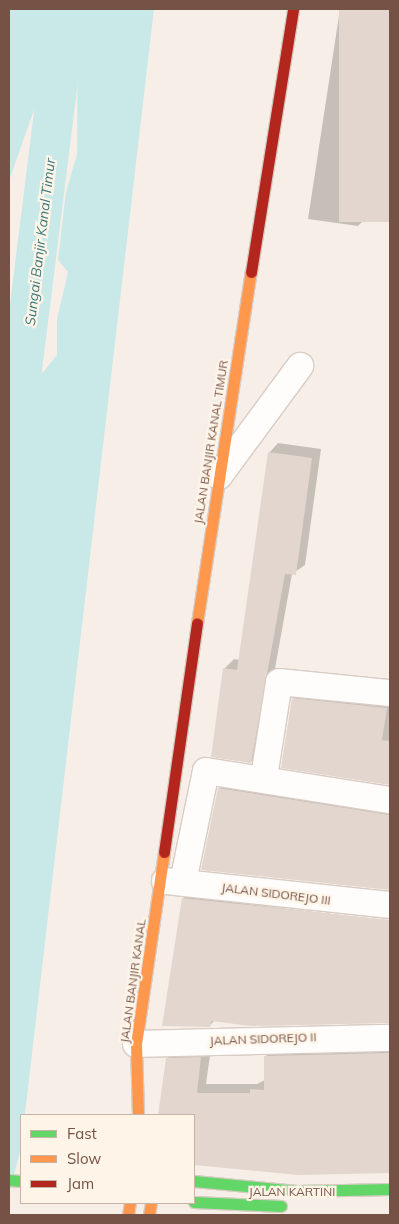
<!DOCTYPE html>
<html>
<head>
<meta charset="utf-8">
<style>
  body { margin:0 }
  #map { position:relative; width:399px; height:1224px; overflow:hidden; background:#f7efe7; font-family:Mulish,sans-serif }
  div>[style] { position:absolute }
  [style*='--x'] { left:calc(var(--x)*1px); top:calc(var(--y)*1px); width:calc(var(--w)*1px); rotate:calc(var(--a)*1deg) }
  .water>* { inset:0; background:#c9e9e8 }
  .shadow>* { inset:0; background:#0003 }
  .river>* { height:40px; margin:-20px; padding:0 20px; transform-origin:20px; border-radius:20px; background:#c9e9e8 }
  .building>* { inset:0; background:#e3d6cf; transform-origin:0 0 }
  .roads { filter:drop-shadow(1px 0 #d8ccc5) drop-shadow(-1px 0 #d8ccc5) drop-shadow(0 1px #d8ccc5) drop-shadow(0 -1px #d8ccc5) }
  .street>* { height:26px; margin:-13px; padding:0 13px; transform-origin:13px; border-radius:13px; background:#fefdfb }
  .fast>* { height:11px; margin:-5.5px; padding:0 5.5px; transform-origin:5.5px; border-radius:5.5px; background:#63d668 }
  .slow>* { height:11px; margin:-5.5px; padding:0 5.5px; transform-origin:5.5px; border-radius:5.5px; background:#ff974d }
  .jam>* { height:11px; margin:-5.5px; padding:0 5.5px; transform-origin:5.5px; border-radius:5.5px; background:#b3261e }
  span { translate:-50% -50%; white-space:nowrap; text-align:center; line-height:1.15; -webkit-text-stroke:4.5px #fff4e8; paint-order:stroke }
  .street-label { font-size:12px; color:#765246 }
  .water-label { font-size:14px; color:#3a787c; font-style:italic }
  .frame { position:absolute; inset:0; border:10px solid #765246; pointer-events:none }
  .legend { position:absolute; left:20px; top:1114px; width:175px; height:90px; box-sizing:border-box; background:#fff4e8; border:1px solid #c8b3a7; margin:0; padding:6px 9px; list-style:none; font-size:15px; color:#765246 }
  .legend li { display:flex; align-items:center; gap:10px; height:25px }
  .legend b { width:25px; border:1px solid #c8b3a7 }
</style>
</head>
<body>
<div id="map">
  <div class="water">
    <div style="clip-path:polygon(9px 9px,69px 9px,58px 64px,34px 110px,9px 181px)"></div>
    <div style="clip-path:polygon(78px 9px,154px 9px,21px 1148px,9px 1194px,9px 414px,57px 355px,57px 319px,68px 272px,58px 260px,66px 192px,77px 154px)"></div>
  </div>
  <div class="shadow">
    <div style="clip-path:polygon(340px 9px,390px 9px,390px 67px,368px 216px,358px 226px,308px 219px)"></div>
    <div style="clip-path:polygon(278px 443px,321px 449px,305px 565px,292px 574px,260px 752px,251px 762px,224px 669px,234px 659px,240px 660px,269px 453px)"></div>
    <div style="clip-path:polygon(303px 689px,390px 697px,390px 784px,282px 767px,293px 699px)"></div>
    <div style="clip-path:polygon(229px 778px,390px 804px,390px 889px,202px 869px,219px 789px)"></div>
    <div style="clip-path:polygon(193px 888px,390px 909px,390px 919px,190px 897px,390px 921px,390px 1022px,251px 1025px,215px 1020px,209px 1026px,183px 898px)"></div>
    <div style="clip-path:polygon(390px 1044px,390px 1172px,298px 1174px,194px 1142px,194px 1115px,160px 1115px,167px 1059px,177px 1049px,211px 1048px,206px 1084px,257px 1084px,265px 1080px,266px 1056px,276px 1046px)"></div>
  </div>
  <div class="river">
    <div style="--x:9;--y:474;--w:469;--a:-82.9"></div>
  </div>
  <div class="building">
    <div style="left:339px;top:9px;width:51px;height:213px"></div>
    <div style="clip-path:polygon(268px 452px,312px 458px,296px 575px,285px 574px,251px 763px,211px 757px,223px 668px,237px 670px)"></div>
    <div style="clip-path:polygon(292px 698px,387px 708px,382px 740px,390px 741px,390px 785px,281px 768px)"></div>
    <div style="clip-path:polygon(218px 788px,390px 815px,390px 890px,201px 870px)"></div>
    <div style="clip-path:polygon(182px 898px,390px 920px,390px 1023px,251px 1026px,211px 1021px,210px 1027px,162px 1026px)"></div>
    <div style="clip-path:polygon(390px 1053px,390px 1173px,298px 1175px,194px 1165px,194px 1115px,158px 1115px,166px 1058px,201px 1057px,197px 1093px,250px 1093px,250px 1089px,264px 1090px,264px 1056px)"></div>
  </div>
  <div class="roads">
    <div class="street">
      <div style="--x:219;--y:476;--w:137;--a:-53.6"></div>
      <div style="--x:264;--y:777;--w:96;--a:-81"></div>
      <div style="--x:279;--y:682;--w:112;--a:5.7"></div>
      <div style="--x:165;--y:881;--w:226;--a:6.1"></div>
      <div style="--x:183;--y:882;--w:113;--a:-78.3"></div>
      <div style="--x:206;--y:771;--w:186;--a:9"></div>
      <div style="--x:136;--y:1044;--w:254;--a:-1.4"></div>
    </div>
    <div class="fast">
      <div style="--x:9;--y:1180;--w:12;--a:5"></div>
      <div style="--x:194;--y:1181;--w:103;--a:5.5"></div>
      <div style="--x:297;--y:1191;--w:93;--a:-1.2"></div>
      <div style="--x:194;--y:1202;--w:87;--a:2.6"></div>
    </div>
    <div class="slow">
      <div style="--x:197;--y:623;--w:355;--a:-81.3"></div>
      <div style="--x:138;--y:1115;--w:71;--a:-91.6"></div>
      <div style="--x:136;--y:1044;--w:194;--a:-81.7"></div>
      <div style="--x:128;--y:1215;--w:12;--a:-81"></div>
      <div style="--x:149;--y:1215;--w:12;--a:-81"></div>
    </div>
    <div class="jam">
      <div style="--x:251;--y:272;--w:266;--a:-80.9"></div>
      <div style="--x:164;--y:852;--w:231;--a:-81.8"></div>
    </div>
  </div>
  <div class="street-label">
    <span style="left:211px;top:442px;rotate:-81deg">JALAN BANJIR KANAL TIMUR</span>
    <span style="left:276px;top:894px;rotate:7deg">JALAN SIDOREJO III</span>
    <span style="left:133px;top:981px;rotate:-82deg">JALAN BANJIR KANAL</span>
    <span style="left:263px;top:1039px;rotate:-2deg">JALAN SIDOREJO II</span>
    <span style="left:292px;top:1192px">JALAN KARTINI</span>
  </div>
  <div class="water-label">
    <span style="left:40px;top:242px;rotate:-83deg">Sungai Banjir Kanal Timur</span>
  </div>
  <div class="frame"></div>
  <ul class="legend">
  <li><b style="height:6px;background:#63d668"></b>Fast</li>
  <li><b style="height:6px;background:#ff974d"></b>Slow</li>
  <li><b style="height:6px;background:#b3261e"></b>Jam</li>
  </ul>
</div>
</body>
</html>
